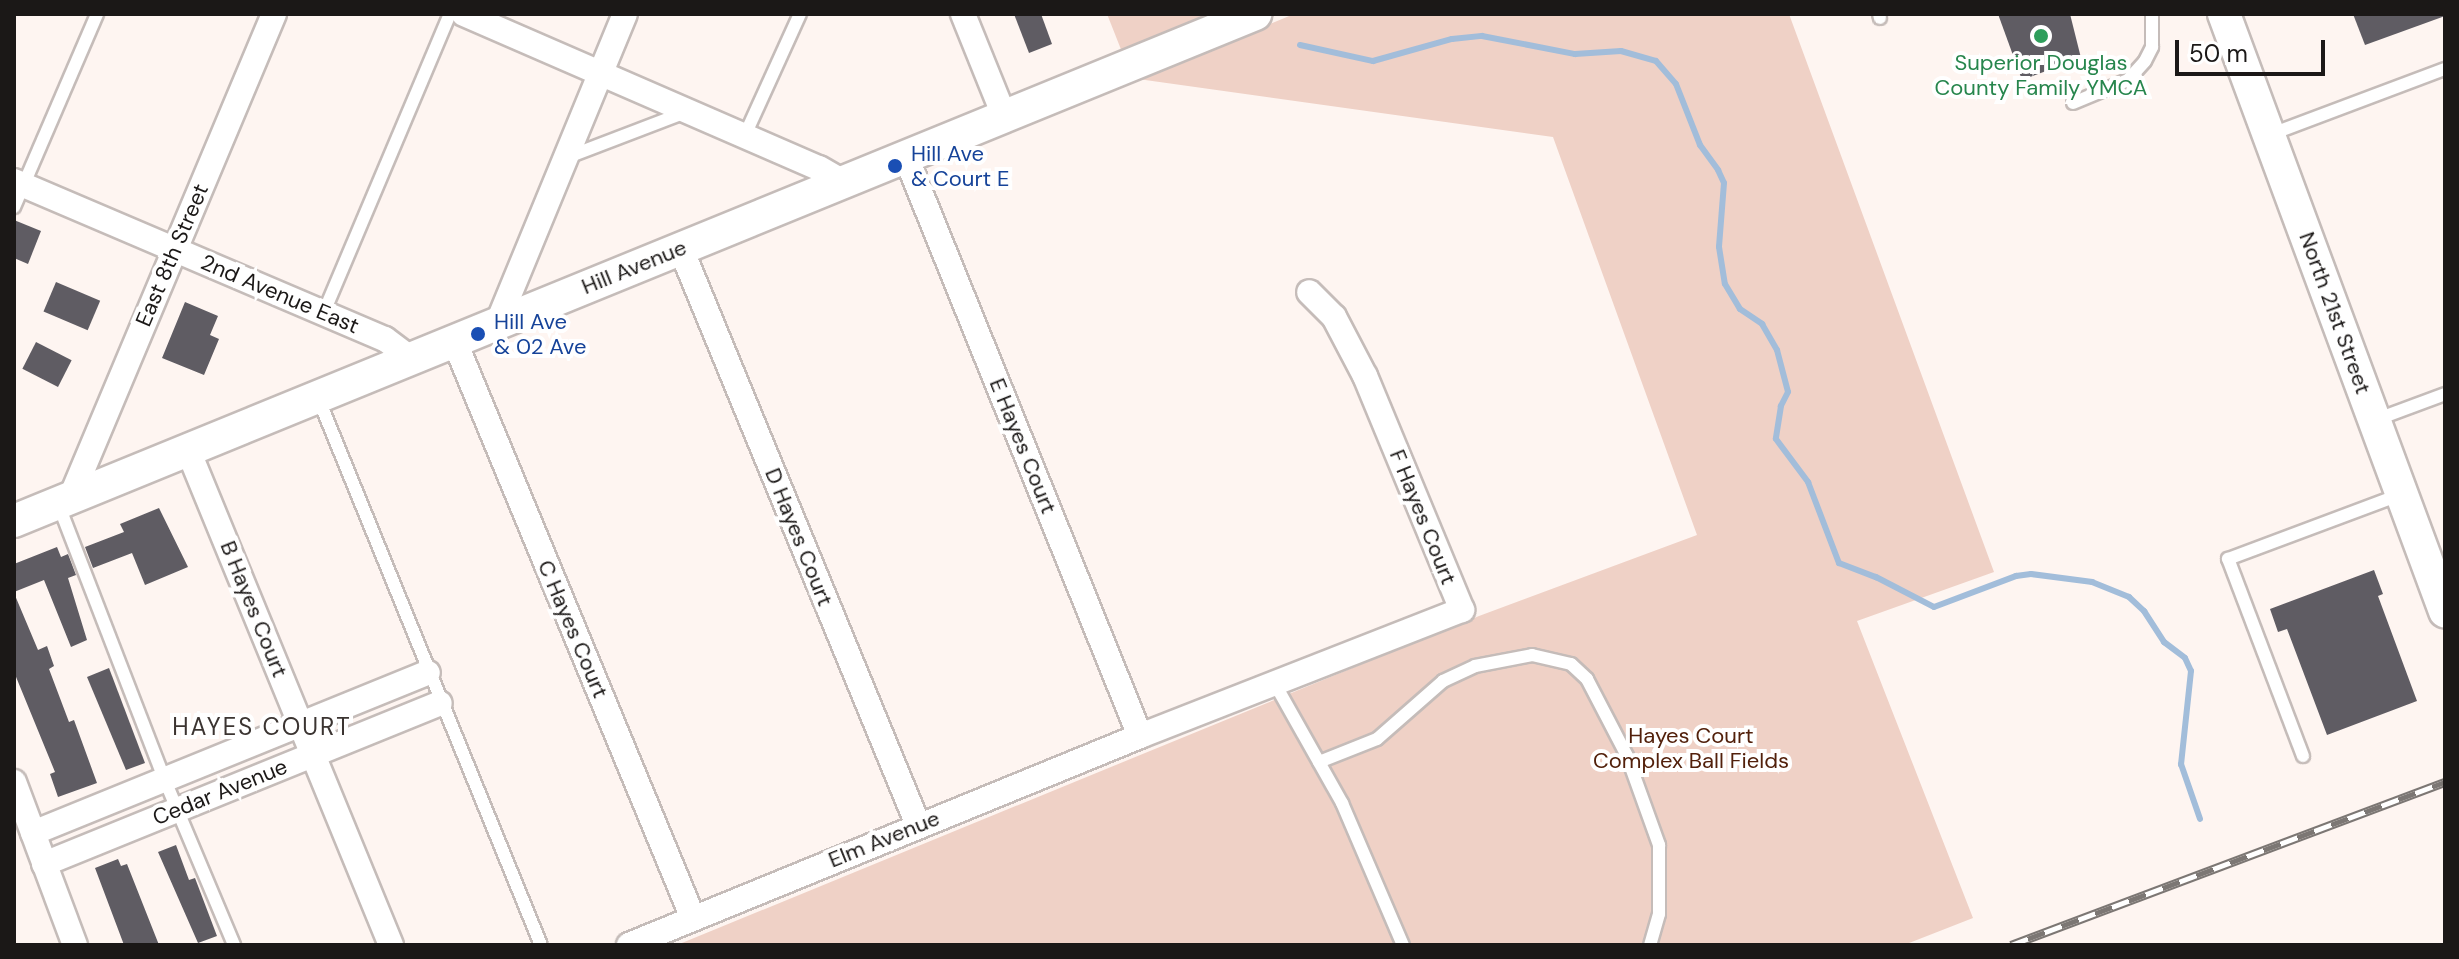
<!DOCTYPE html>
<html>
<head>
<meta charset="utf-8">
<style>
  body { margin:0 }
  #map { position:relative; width:2459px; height:959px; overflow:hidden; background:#fef5f1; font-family:"DM Sans",sans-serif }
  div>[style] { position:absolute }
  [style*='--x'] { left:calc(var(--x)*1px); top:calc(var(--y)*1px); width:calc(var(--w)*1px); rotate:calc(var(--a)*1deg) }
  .green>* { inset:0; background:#efd1c6 }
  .stream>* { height:6px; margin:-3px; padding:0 3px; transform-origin:3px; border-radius:3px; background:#a2bdda }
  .building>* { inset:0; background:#5f5c63; transform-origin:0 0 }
  .roads { filter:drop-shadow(2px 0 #c5bcb9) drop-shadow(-2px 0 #c5bcb9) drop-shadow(0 2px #c5bcb9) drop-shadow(0 -2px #c5bcb9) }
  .lane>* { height:12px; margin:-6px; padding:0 6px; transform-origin:6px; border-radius:6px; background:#fff }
  .street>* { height:24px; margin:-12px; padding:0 12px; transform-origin:12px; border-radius:12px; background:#fff }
  .secondary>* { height:32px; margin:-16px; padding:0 16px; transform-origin:16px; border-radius:16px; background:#fff }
  .rail>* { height:9px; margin-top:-4.5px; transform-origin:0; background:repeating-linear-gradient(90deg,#fff 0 18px,#7c7774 0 36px); box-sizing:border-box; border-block:2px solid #7c7774 }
  .dots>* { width:22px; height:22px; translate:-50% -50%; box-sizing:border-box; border:4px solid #fff; border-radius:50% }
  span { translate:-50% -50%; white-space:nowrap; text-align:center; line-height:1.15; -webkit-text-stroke:8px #fff; paint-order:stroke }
  .leisure-label { font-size:22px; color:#27864d }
  .transit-label { font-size:22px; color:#164399 }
  .left { translate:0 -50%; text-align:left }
  .street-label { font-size:22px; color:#1b1817 }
  .park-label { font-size:22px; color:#52200b }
  .neighbourhood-label { font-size:24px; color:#3b3431; letter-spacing:2px }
  .frame { position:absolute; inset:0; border:16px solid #1b1817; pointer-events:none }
  .scale { position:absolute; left:2175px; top:40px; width:150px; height:36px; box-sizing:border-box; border:4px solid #1b1817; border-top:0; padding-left:10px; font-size:24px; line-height:28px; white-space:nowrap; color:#1b1817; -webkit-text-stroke:6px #fff; paint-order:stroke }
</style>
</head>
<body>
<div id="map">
  <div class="green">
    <div style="clip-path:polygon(1107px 14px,1222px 14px,1124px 57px)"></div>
    <div style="clip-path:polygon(1294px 14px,1789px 14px,1994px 572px,1857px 621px,1973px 918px,1904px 945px,677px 945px,1479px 616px,1697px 535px,1553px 137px,1138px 79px)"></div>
  </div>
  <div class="stream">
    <div style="--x:1300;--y:45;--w:75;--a:12.4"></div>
    <div style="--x:1373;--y:61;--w:82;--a:-15.6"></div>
    <div style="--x:1452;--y:39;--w:30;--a:-6"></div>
    <div style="--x:1482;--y:36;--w:95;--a:11"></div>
    <div style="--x:1575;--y:54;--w:46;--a:-3.7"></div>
    <div style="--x:1621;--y:51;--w:36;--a:16"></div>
    <div style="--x:1656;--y:61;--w:30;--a:49"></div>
    <div style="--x:1676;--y:84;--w:66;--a:68.5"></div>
    <div style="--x:1700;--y:145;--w:31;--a:54"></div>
    <div style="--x:1718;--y:170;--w:14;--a:65"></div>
    <div style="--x:1724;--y:183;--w:64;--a:94.5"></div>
    <div style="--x:1719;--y:247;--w:37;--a:81"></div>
    <div style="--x:1725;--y:284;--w:29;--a:59"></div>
    <div style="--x:1740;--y:309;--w:27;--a:34"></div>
    <div style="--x:1762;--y:324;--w:30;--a:60"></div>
    <div style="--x:1777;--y:350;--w:43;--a:75.3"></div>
    <div style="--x:1788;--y:392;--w:16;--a:117"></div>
    <div style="--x:1781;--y:406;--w:33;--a:99"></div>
    <div style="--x:1776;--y:439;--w:54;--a:53.3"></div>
    <div style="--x:1808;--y:482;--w:87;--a:69.1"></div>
    <div style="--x:1839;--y:563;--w:40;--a:21"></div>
    <div style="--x:1876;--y:577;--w:65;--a:27.3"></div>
    <div style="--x:1934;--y:607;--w:88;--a:-20.7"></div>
    <div style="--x:2016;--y:576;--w:15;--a:-8"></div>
    <div style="--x:2031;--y:574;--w:62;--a:7.5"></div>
    <div style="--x:2092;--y:582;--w:40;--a:22"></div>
    <div style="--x:2129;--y:597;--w:21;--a:43"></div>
    <div style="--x:2144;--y:611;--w:37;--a:57"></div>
    <div style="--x:2164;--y:642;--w:26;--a:37"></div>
    <div style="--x:2185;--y:658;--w:14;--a:65"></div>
    <div style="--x:2191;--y:671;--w:94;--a:96.1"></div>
    <div style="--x:2181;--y:764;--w:58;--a:70.9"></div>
  </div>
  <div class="building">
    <div style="clip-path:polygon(1014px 14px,1041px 14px,1052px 44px,1029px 53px)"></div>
    <div style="clip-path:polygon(1998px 14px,2070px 14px,2081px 58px,2022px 80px)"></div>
    <div style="clip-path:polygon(2353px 14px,2444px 14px,2445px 16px,2365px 45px)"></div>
    <div style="clip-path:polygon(14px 220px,41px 231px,28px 264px,14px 258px)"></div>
    <div style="left:56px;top:282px;width:48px;height:32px;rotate:23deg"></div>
    <div style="clip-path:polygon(185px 302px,218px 316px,210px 335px,219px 339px,204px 375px,162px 358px)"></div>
    <div style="left:36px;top:342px;width:40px;height:30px;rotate:27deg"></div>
    <div style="clip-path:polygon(159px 508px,188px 567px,145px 585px,132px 553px,93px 568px,85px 547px,124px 532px,120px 524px)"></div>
    <div style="clip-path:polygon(57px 547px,61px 557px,68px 554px,76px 575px,68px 578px,87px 640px,71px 647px,44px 580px,14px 592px,14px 564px)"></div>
    <div style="clip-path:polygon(2374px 570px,2383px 594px,2378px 596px,2417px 701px,2327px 735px,2287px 629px,2278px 632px,2270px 609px)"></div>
    <div style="clip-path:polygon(14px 593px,38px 650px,47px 646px,54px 666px,49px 669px,69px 722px,74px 720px,97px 783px,58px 797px,50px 774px,55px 772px,14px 672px)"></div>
    <div style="clip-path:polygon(109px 668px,145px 763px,126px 770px,87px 677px)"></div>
    <div style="clip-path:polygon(176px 845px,189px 880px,195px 878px,217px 936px,198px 943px,158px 852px)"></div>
    <div style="clip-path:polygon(118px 859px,121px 866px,127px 864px,159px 945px,124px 945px,95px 868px)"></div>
  </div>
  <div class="roads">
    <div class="lane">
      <div style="--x:1879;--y:14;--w:4;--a:76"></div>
      <div style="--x:2073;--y:103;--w:60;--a:-22.7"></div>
      <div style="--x:2128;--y:80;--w:25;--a:-48"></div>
      <div style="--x:2145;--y:61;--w:16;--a:-63"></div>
      <div style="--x:2152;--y:47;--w:33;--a:-90"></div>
      <div style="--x:745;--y:135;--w:133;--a:-65.6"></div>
      <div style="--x:2269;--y:135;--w:188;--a:-20.6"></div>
      <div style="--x:568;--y:157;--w:126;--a:-20.9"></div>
      <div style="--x:14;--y:207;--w:210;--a:-66.7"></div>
      <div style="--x:324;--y:312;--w:324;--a:-67.1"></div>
      <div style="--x:319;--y:400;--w:588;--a:67.84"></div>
      <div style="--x:2375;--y:420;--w:75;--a:-20.4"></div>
      <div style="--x:59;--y:506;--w:284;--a:68.9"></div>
      <div style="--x:161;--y:771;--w:189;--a:67.2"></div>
      <div style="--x:1275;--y:684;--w:137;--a:60.6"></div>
      <div style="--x:1342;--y:803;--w:155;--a:66.8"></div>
      <div style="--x:2303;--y:756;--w:211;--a:-110.8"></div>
      <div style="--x:2228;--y:559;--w:183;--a:-20.5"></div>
      <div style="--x:1319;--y:762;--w:62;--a:-21.6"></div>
      <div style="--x:1377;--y:739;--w:88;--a:-41.3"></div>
      <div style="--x:1443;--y:681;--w:35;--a:-25"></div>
      <div style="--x:1475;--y:666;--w:58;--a:-10.9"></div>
      <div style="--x:1532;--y:655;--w:40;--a:13"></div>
      <div style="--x:1571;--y:664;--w:22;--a:43"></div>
      <div style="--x:1587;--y:679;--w:87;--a:62.5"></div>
      <div style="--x:1627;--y:756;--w:95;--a:70.2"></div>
      <div style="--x:1659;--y:845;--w:69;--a:90"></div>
      <div style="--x:1659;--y:914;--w:32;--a:106"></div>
    </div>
    <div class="street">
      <div style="--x:464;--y:14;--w:387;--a:23.5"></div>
      <div style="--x:819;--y:168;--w:28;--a:30"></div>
      <div style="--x:963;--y:14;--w:112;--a:68"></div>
      <div style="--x:906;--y:157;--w:624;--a:67.99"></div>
      <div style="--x:14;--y:181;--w:403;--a:23.1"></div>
      <div style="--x:385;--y:339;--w:30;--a:37"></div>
      <div style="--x:681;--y:249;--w:623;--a:67.63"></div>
      <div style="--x:498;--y:322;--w:333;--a:-67.6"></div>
      <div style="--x:454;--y:340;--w:625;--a:67.54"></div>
      <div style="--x:188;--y:450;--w:535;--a:67.7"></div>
      <div style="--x:71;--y:497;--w:524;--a:-67.2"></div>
      <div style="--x:14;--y:782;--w:174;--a:69.5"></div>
      <div style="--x:33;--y:833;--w:426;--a:-22.1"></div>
      <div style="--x:44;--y:864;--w:427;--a:-22.1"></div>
      <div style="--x:629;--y:945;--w:552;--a:-22.24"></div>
      <div style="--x:1140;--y:736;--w:346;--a:-21.4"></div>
      <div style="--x:1462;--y:610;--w:253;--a:-112.5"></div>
      <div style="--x:1365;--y:376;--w:67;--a:-117.7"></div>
      <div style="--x:1334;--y:317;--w:35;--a:-135"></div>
    </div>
    <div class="secondary">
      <div style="--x:2224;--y:14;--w:637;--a:69.69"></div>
      <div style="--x:14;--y:521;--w:1341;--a:-22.22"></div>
    </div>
  </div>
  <div class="rail">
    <div style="--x:2011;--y:945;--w:464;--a:-20.6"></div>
  </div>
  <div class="dots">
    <div style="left:2041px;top:36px;background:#2e9e5b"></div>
    <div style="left:895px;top:166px;background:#1a4fb4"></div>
    <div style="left:478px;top:334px;background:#1a4fb4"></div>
  </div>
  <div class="leisure-label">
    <span style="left:2041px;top:75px">Superior Douglas<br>County Family YMCA</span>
  </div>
  <div class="transit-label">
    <span class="left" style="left:911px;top:166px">Hill Ave<br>&amp; Court E</span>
    <span class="left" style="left:494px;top:334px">Hill Ave<br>&amp; 02 Ave</span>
  </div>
  <div class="street-label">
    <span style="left:172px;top:255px;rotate:-67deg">East 8th Street</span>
    <span style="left:634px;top:267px;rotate:-22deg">Hill Avenue</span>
    <span style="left:280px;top:294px;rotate:23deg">2nd Avenue East</span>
    <span style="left:2335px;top:313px;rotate:70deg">North 21st Street</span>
    <span style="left:1023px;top:446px;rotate:68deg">E Hayes Court</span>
    <span style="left:1423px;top:517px;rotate:68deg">F Hayes Court</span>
    <span style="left:799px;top:537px;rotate:68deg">D Hayes Court</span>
    <span style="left:254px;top:609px;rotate:68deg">B Hayes Court</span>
    <span style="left:573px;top:629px;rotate:67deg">C Hayes Court</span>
    <span style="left:220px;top:792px;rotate:-22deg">Cedar Avenue</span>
    <span style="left:884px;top:839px;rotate:-22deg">Elm Avenue</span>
  </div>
  <div class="park-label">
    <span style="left:1691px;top:748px">Hayes Court<br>Complex Ball Fields</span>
  </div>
  <div class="neighbourhood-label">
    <span style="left:262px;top:727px">HAYES COURT</span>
  </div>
  <div class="frame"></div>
  <div class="scale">50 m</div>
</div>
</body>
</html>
